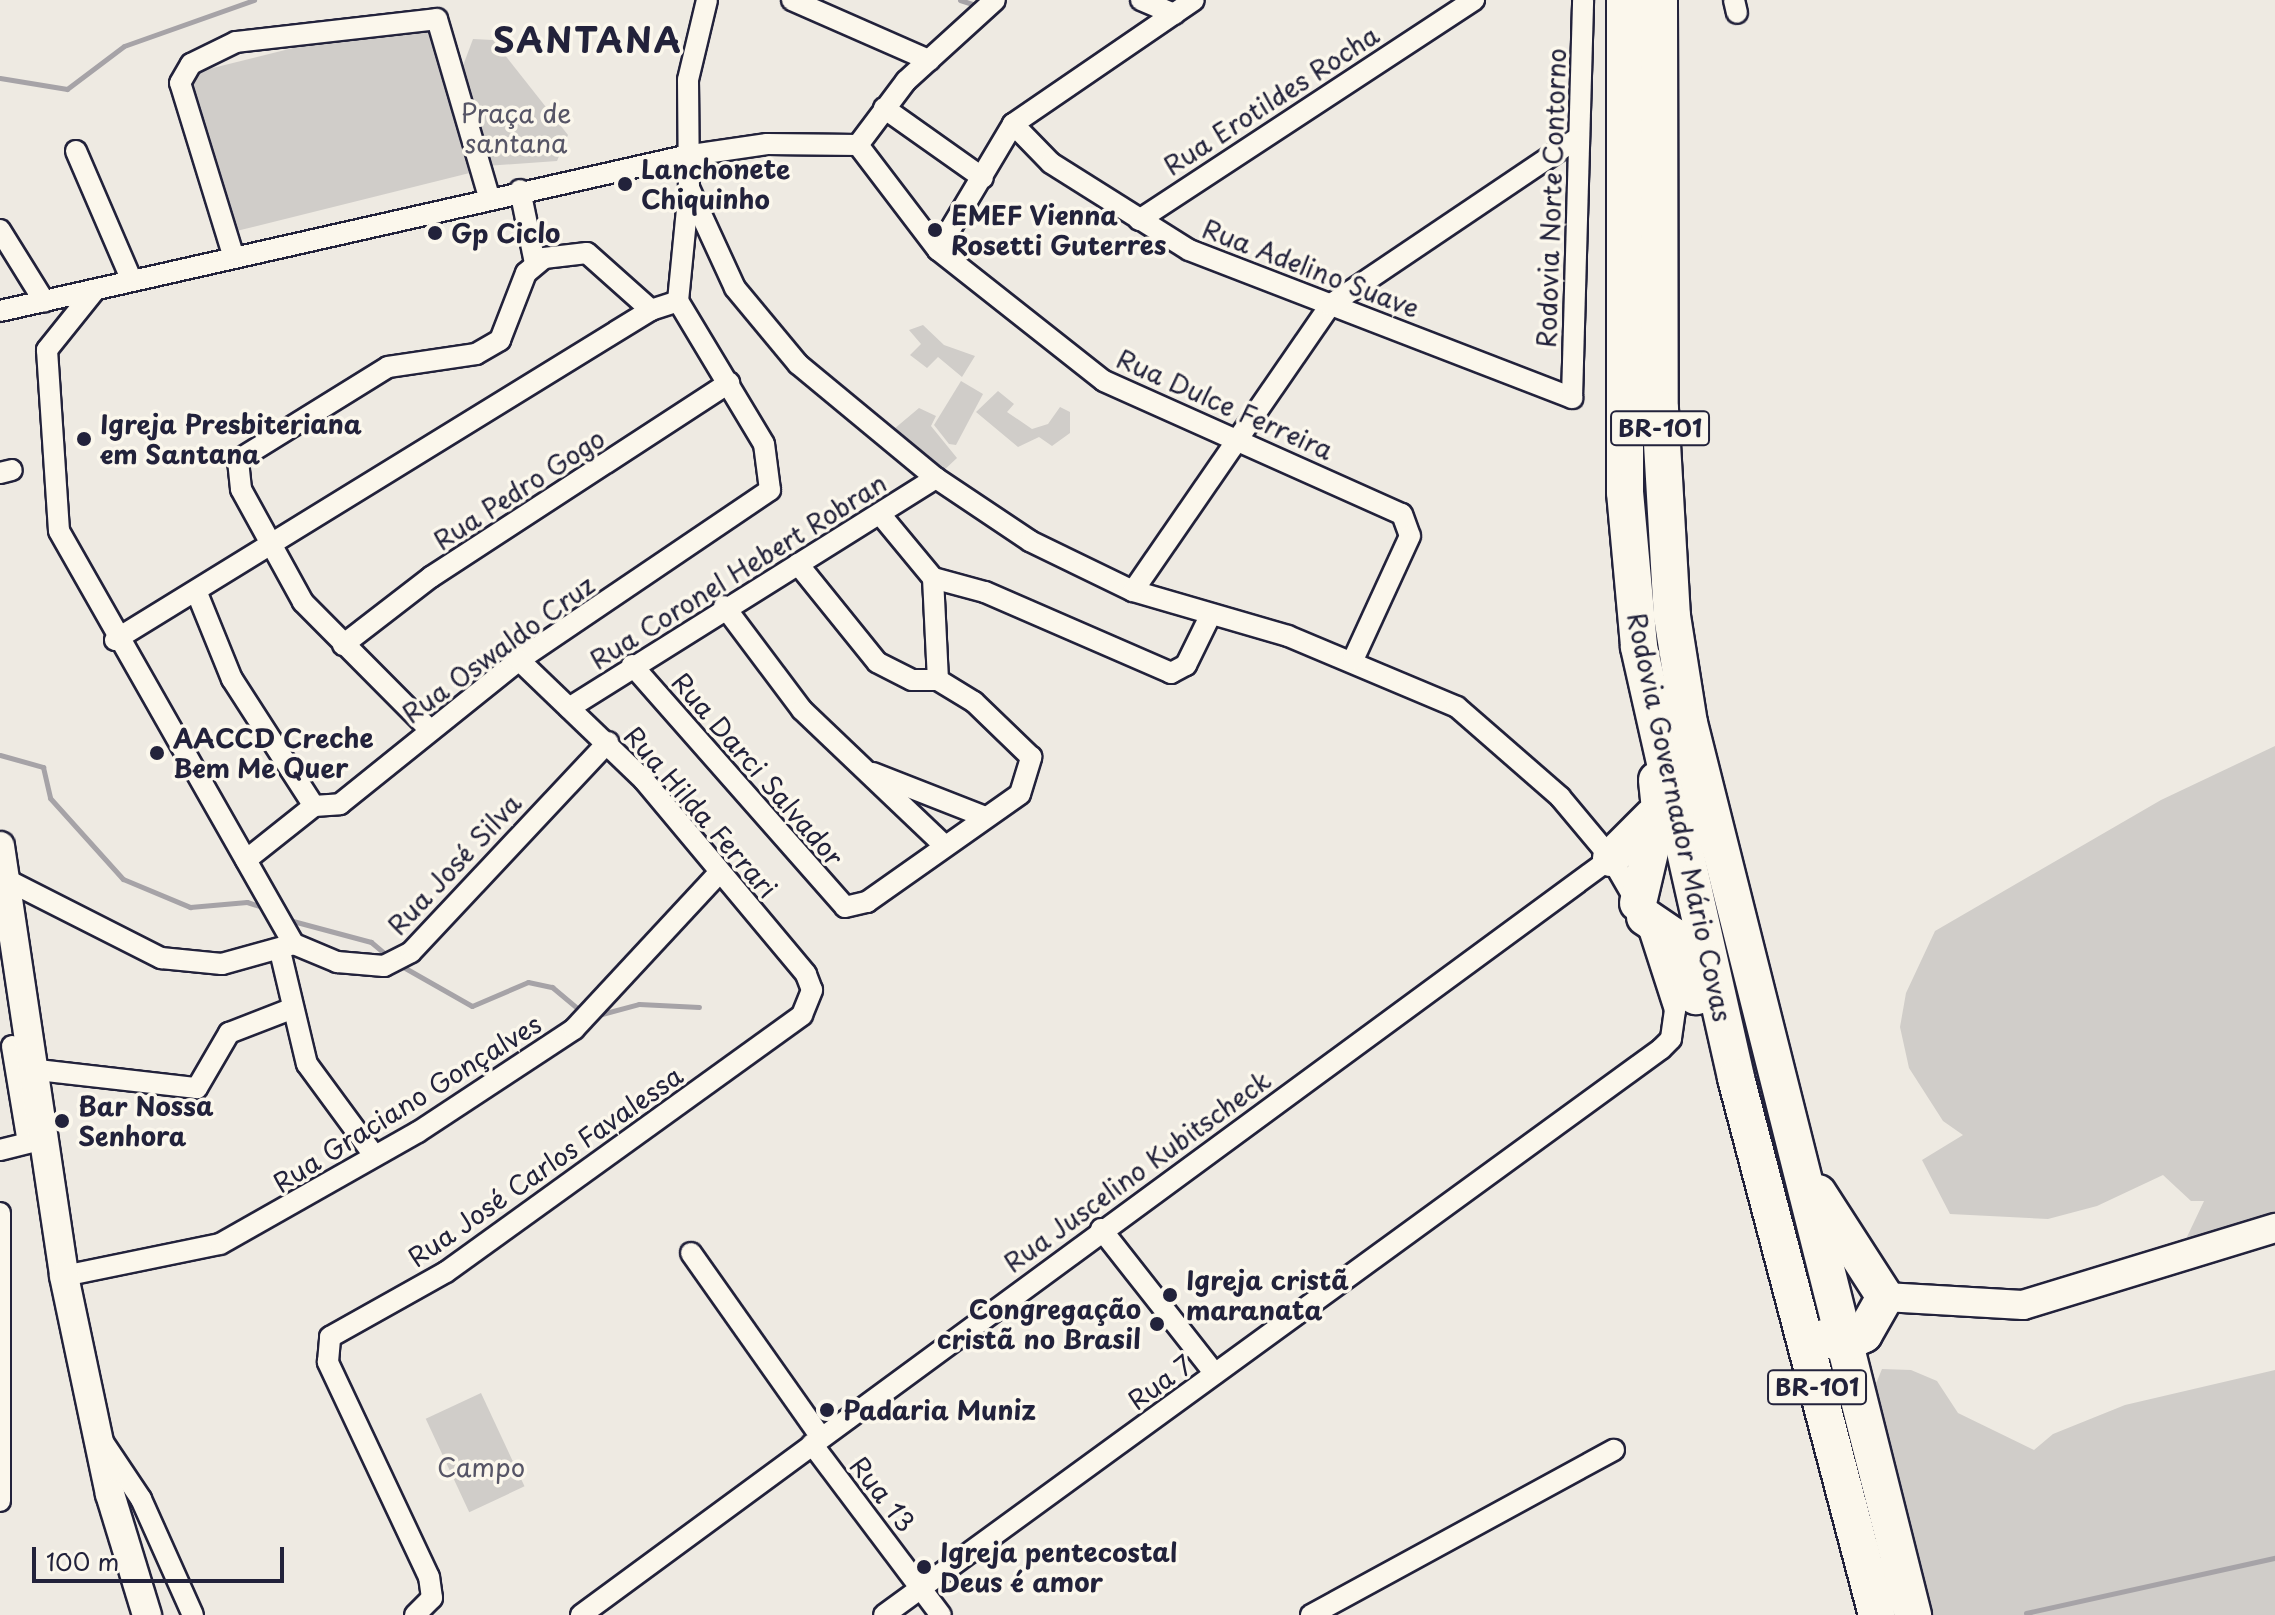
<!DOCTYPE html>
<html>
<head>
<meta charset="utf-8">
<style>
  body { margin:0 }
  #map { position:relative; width:2275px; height:1615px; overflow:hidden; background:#eeeae2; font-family:"Playpen Sans",sans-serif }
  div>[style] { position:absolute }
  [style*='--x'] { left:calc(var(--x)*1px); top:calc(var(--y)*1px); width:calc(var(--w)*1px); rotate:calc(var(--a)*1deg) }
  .green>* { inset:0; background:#d0cdc9; transform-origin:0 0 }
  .stream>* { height:5px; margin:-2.5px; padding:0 2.5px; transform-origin:2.5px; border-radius:2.5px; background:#a6a3a7 }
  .roads { filter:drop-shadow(2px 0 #22223b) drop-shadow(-2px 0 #22223b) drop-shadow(0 2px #22223b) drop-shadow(0 -2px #22223b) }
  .street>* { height:20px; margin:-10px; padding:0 10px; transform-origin:10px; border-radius:10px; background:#fbf7ec }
  .secondary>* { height:28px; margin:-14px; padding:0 14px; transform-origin:14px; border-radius:14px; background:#fbf7ec }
  .highway>* { height:36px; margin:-18px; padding:0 18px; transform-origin:18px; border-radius:18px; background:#fbf7ec }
  .dots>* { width:22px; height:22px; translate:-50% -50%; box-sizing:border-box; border:4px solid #fbf7ec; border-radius:50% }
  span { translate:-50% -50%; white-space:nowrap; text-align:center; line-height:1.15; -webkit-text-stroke:7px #fbf7ec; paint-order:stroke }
  .shield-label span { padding:2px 6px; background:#fbf7ec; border:2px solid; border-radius:6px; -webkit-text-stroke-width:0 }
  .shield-label { font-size:24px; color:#22223b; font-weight:700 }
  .street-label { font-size:26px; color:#22223b }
  .park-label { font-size:26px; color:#565566 }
  .poi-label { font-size:26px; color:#22223b; font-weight:700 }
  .left { translate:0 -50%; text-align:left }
  .right { translate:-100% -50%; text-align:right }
  .district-label { font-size:34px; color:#22223b; font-weight:700; letter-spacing:2px }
  .scale { position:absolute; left:32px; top:1547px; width:252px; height:36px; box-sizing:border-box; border:4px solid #22223b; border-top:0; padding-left:10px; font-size:24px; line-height:28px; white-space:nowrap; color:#22223b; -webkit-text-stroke:6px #fbf7ec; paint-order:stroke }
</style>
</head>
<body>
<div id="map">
  <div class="green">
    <div style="left:437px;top:12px;width:164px;height:256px;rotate:76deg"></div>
    <div style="clip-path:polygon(473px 39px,493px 40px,568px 135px,557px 161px,486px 166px,461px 71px)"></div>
    <div style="clip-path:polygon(923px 325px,944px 345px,975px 356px,962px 377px,938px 357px,927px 368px,910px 355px,921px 344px,909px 330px)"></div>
    <div style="clip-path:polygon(961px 381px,983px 394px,956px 445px,949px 444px,934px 425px)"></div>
    <div style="clip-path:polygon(998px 391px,1014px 404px,1007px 412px,1032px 429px,1048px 424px,1060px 407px,1070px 412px,1070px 433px,1052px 446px,1039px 437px,1018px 447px,976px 412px)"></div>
    <div style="clip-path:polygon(919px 408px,936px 416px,931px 426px,957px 458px,942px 472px,894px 429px)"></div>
    <div style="clip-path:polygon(2275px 746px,2275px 1243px,2168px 1277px,2204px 1201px,2191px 1201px,2163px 1175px,2097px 1206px,2048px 1219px,1950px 1214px,1922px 1160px,1963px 1135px,1943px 1121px,1909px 1068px,1900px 1027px,1906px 993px,1935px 931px,2161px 800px)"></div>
    <div style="clip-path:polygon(1882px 1369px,1911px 1370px,1937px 1381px,1958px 1413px,2034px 1450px,2053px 1434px,2125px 1405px,2275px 1370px,2275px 1615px,1931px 1615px,1875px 1386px)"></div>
    <div style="left:481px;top:1393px;width:103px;height:61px;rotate:65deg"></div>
  </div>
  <div class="stream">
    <div style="--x:960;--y:0;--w:20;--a:18"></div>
    <div style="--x:0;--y:78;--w:68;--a:9.3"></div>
    <div style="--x:67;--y:89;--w:71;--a:-37"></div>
    <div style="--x:124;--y:46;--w:138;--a:-19.5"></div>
    <div style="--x:0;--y:755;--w:45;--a:15.6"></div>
    <div style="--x:43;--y:767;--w:32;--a:77"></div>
    <div style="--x:50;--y:798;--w:109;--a:48"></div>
    <div style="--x:123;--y:879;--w:73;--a:22.7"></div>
    <div style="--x:190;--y:907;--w:57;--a:-5"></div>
    <div style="--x:247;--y:902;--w:20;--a:18"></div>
    <div style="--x:289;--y:920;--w:85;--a:15"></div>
    <div style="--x:371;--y:942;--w:25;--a:40"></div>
    <div style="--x:398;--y:964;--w:85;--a:29.6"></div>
    <div style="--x:472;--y:1006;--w:61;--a:-23.2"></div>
    <div style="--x:528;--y:982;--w:25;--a:12"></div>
    <div style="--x:552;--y:987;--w:38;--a:40"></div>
    <div style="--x:598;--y:1015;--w:42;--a:-15"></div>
    <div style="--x:639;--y:1004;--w:60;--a:2.9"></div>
    <div style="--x:2026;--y:1613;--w:255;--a:-12.5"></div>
  </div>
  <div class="roads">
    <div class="street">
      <div style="--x:707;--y:0;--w:82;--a:103.4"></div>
      <div style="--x:688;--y:80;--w:108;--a:89.5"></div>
      <div style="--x:689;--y:188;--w:110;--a:65.3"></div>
      <div style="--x:735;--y:288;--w:99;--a:50.3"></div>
      <div style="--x:798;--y:364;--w:179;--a:39.6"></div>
      <div style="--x:936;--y:478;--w:113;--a:33.8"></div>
      <div style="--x:1030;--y:541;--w:114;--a:25.9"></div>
      <div style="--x:1133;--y:591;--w:161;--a:16.2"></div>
      <div style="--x:1288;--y:636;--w:183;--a:22.8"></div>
      <div style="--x:1457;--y:707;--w:137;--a:41.1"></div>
      <div style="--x:1560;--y:797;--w:80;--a:50.1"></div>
      <div style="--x:1611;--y:858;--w:68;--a:60"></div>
      <div style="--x:1645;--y:917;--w:98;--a:72.1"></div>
      <div style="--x:1675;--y:1010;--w:29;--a:98"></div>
      <div style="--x:1671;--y:1039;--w:14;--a:135"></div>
      <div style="--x:1661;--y:1049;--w:961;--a:143.93"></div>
      <div style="--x:792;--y:0;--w:150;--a:23.7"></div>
      <div style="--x:1141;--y:0;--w:36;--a:23"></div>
      <div style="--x:1734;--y:0;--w:13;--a:77"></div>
      <div style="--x:884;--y:108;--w:121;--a:35.3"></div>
      <div style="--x:1013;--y:124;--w:54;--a:45.7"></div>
      <div style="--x:1051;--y:163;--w:163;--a:32.2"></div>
      <div style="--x:1189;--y:250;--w:411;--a:21.1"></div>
      <div style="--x:1572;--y:398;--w:398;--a:-88.4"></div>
      <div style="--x:858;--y:145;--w:132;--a:52.7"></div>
      <div style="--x:938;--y:250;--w:211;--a:38.3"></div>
      <div style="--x:1104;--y:381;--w:326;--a:24.1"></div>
      <div style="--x:1402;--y:514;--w:23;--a:70"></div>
      <div style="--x:1410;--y:536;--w:136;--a:114.7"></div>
      <div style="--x:858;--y:145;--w:80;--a:-53.1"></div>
      <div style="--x:906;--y:81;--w:120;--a:-42.3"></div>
      <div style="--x:76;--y:151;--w:139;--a:66.7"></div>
      <div style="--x:520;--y:190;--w:75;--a:78.4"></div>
      <div style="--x:1139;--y:220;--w:401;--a:-33.3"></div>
      <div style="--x:0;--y:230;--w:84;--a:58.2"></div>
      <div style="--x:938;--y:250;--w:147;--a:-59.2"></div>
      <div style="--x:1013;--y:124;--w:219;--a:-34.4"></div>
      <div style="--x:234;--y:258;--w:183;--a:-107.1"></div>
      <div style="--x:180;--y:83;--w:22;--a:-60"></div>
      <div style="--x:191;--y:64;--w:50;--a:-26.1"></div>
      <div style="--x:236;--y:42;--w:202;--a:-6.5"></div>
      <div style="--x:437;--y:19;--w:185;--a:73.7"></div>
      <div style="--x:95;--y:290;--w:77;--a:128.7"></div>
      <div style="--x:47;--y:350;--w:181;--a:86.2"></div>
      <div style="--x:59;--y:531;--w:475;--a:60.4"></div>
      <div style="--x:0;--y:311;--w:702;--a:-12.75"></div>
      <div style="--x:685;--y:156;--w:83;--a:-8.3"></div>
      <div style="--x:767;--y:144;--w:91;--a:0.6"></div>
      <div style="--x:0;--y:473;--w:12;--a:-14"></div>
      <div style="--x:880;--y:514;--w:83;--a:50.4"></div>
      <div style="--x:933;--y:578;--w:102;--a:87.2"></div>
      <div style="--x:933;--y:578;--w:54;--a:15.1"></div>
      <div style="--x:985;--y:592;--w:203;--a:23.5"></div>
      <div style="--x:1171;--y:673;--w:17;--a:-28"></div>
      <div style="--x:1186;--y:665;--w:52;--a:-63.9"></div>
      <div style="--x:1133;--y:591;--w:347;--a:-55.4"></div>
      <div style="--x:1330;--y:305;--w:295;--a:-34"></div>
      <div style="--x:197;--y:593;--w:93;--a:67.9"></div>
      <div style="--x:232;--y:679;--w:151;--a:57.2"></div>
      <div style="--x:724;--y:606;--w:130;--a:53.1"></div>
      <div style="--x:802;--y:710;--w:196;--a:43.6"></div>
      <div style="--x:115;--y:640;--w:629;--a:-31.62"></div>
      <div style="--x:651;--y:310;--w:28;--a:-18"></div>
      <div style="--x:343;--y:645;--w:111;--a:-37.7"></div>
      <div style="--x:431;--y:577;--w:356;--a:-33.1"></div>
      <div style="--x:632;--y:665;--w:322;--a:48.6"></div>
      <div style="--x:845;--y:907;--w:23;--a:-13"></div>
      <div style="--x:867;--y:902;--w:187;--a:-35.2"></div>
      <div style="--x:1020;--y:794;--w:39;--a:-73"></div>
      <div style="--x:1031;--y:757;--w:79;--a:-136"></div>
      <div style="--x:974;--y:702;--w:42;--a:-148.6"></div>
      <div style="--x:938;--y:680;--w:26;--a:180"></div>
      <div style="--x:912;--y:680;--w:39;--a:-153"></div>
      <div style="--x:877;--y:662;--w:126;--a:-128.9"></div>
      <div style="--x:569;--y:708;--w:433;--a:-32.1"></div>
      <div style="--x:429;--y:729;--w:179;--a:-134.8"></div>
      <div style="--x:303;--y:602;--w:129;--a:-118.8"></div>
      <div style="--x:241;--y:489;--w:29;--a:-96"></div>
      <div style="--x:238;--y:460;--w:176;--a:-31.8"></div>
      <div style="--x:388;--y:367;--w:89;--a:-8.4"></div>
      <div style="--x:476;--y:354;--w:28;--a:-30"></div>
      <div style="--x:500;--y:340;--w:72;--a:-68.8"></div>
      <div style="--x:526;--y:273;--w:23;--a:-40"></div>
      <div style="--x:544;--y:258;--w:43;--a:-6.6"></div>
      <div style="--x:587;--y:253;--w:86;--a:41.7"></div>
      <div style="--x:873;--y:773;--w:120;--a:21.4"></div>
      <div style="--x:246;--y:860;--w:87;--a:-38.5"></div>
      <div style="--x:314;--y:806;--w:26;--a:-4"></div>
      <div style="--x:340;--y:804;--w:230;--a:-38.8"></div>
      <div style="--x:519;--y:660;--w:303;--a:-34.1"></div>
      <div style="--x:770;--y:490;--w:46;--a:-97.4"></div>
      <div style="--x:764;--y:444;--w:167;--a:-121"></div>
      <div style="--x:678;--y:301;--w:114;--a:-84.4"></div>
      <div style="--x:5;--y:879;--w:175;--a:26.9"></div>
      <div style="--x:161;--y:958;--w:61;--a:5.6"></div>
      <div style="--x:222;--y:964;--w:75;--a:-15.5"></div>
      <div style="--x:294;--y:944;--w:47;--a:22.7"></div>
      <div style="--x:337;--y:962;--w:47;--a:4.9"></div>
      <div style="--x:384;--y:966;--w:30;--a:-27"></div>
      <div style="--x:411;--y:952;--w:288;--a:-46.8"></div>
      <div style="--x:280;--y:951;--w:116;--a:76.6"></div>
      <div style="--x:307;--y:1064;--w:112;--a:53.7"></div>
      <div style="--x:12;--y:1046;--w:92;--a:80.6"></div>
      <div style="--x:29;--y:1069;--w:169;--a:6.5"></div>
      <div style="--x:197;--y:1088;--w:64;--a:-59.8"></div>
      <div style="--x:229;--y:1033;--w:66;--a:-21.2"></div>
      <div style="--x:0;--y:1150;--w:41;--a:-14"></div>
      <div style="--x:0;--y:1213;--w:288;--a:90"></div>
      <div style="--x:1101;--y:1229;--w:184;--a:51.8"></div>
      <div style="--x:691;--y:1253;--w:225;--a:54.8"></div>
      <div style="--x:64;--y:1276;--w:159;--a:-11.6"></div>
      <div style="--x:220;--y:1244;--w:227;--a:-29.5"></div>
      <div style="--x:418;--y:1132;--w:187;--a:-33.4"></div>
      <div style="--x:574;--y:1029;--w:213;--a:-47.1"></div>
      <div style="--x:103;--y:1442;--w:69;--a:56.3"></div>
      <div style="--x:141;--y:1499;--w:127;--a:65.9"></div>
      <div style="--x:812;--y:1444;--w:214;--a:53"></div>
      <div style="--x:415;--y:1615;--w:24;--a:-45"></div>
      <div style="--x:432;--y:1598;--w:21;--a:-98"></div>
      <div style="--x:429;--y:1577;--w:238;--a:-115.2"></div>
      <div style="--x:328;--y:1362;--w:25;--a:-85"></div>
      <div style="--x:330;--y:1337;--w:133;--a:-29.3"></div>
      <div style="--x:446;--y:1272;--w:439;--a:-35.8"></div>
      <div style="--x:802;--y:1015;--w:27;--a:-68"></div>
      <div style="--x:812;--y:990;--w:17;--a:-111"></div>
      <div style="--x:806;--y:974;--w:253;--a:-129.9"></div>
      <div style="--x:644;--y:780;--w:173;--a:-136.2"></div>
      <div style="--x:581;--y:1615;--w:1278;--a:-36.31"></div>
      <div style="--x:1311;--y:1615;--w:345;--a:-28.6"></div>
    </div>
    <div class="secondary">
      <div style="--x:0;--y:846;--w:435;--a:81.5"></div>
      <div style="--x:64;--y:1276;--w:223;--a:78.1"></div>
      <div style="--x:110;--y:1494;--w:127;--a:73"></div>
      <div style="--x:1885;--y:1297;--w:138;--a:3.3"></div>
      <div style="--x:2023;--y:1305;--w:264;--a:-17"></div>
    </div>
    <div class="highway">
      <div style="--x:1625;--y:0;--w:492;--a:90"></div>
      <div style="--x:1625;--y:492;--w:156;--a:84.8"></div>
      <div style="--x:1639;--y:647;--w:442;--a:77.3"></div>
      <div style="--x:1736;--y:1078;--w:555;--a:75.29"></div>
      <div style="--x:1659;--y:0;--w:409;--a:89.9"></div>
      <div style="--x:1660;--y:409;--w:207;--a:86.7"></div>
      <div style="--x:1672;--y:616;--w:108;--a:81"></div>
      <div style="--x:1689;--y:723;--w:920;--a:75.9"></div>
      <div style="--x:1611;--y:858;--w:59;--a:-45"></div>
      <div style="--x:1638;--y:903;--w:97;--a:-76.8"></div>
      <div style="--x:1660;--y:809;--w:29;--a:-96"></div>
      <div style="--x:1645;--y:917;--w:36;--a:34"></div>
      <div style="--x:1675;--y:937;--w:63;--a:70.4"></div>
      <div style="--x:1818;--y:1193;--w:124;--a:57.2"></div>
      <div style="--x:1885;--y:1297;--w:43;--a:119.6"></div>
      <div style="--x:1864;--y:1334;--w:22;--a:153"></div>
      <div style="--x:1844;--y:1344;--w:21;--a:-163"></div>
    </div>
  </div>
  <div class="dots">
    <div style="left:625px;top:184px;background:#22223b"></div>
    <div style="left:935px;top:230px;background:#22223b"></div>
    <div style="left:435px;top:233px;background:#22223b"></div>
    <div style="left:84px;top:439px;background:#22223b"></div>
    <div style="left:157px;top:753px;background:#22223b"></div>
    <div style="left:62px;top:1121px;background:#22223b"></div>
    <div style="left:1170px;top:1295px;background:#22223b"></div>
    <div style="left:1157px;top:1324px;background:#22223b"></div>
    <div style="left:827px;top:1410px;background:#22223b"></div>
    <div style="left:924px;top:1567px;background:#22223b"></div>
  </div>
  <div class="shield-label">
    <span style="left:1660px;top:428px">BR-101</span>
    <span style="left:1817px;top:1387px">BR-101</span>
  </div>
  <div class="street-label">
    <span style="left:1271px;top:100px;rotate:-33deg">Rua Erotildes Rocha</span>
    <span style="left:1551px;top:198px;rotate:-88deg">Rodovia Norte Contorno</span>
    <span style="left:1311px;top:268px;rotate:21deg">Rua Adelino Suave</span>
    <span style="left:1225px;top:404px;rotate:24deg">Rua Dulce Ferreira</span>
    <span style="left:519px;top:489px;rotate:-33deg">Rua Pedro Gogo</span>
    <span style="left:738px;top:571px;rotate:-32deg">Rua Coronel Hebert Robran</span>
    <span style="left:498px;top:649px;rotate:-36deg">Rua Oswaldo Cruz</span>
    <span style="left:758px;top:769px;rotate:49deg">Rua Darci Salvador</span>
    <span style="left:701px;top:812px;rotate:49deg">Rua Hilda Ferrari</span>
    <span style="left:1680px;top:817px;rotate:78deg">Rodovia Governador Mário Covas</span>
    <span style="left:454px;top:864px;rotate:-47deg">Rua José Silva</span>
    <span style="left:407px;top:1103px;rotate:-32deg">Rua Graciano Gonçalves</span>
    <span style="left:545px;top:1166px;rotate:-35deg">Rua José Carlos Favalessa</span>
    <span style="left:1137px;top:1171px;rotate:-36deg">Rua Juscelino Kubitscheck</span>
    <span style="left:1160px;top:1382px;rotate:-36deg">Rua 7</span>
    <span style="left:883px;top:1494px;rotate:52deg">Rua 13</span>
  </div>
  <div class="park-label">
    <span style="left:516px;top:128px">Praça de<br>santana</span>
    <span style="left:481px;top:1467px">Campo</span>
  </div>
  <div class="poi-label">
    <span class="left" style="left:641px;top:184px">Lanchonete<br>Chiquinho</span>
    <span class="left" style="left:951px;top:230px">EMEF Vienna<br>Rosetti Guterres</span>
    <span class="left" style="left:451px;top:233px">Gp Ciclo</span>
    <span class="left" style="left:100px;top:439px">Igreja Presbiteriana<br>em Santana</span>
    <span class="left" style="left:173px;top:753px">AACCD Creche<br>Bem Me Quer</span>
    <span class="left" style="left:78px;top:1121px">Bar Nossa<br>Senhora</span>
    <span class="left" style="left:1186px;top:1295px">Igreja cristã<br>maranata</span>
    <span class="right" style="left:1141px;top:1324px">Congregação<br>cristã no Brasil</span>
    <span class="left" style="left:843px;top:1410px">Padaria Muniz</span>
    <span class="left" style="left:940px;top:1567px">Igreja pentecostal<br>Deus é amor</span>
  </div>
  <div class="district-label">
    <span style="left:588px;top:40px">SANTANA</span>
  </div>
  <div class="scale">100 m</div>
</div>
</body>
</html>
